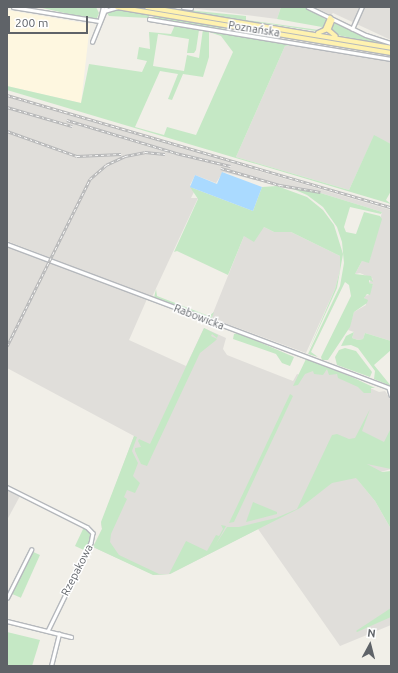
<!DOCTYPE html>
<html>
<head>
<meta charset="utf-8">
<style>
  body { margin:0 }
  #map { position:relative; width:398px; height:673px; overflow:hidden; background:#f1efe8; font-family:Ubuntu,sans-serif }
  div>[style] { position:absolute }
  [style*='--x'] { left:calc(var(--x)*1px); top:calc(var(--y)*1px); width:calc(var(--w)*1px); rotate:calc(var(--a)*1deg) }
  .commercial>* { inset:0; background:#fef7e0 }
  .industrial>* { inset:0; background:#e0deda }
  .green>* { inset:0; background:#c5e8c5; transform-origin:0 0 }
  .water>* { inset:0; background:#aadaff }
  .roads { filter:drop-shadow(1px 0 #b5b8bc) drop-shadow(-1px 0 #b5b8bc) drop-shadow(0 1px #b5b8bc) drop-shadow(0 -1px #b5b8bc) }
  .minor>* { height:2.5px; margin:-1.25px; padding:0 1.25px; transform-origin:1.25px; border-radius:1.25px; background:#fff }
  .major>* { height:3.5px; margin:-1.75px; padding:0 1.75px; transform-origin:1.75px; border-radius:1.75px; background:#fff2af }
  .rail>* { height:2.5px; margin-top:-1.25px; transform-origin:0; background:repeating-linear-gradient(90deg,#fff 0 3px,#b6b7b8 0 6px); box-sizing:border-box; border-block:1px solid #b6b7b8 }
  span { translate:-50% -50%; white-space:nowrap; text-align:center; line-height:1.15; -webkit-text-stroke:3px #fff; paint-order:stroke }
  .street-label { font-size:11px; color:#5f6368 }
  .frame { position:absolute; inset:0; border:8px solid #5f6368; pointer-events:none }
  .north { position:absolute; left:350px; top:625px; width:40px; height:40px; -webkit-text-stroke:3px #fff; paint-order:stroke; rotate:7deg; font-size:11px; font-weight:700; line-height:16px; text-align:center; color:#5f6368 }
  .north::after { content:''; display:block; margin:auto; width:14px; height:18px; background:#5f6368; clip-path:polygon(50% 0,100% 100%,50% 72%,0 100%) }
  .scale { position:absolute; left:8px; top:16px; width:80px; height:18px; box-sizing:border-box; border:2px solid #5f6368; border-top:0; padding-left:5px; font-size:12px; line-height:14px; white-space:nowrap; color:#5f6368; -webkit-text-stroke:3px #fff; paint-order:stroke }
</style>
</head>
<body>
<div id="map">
  <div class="commercial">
    <div style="clip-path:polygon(7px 10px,90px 24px,81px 103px,7px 86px)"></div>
  </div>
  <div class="industrial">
    <div style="clip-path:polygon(183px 7px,281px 7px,277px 19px)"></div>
    <div style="clip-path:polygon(314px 7px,391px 7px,391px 40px,333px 13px,331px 15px)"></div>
    <div style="clip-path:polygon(285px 46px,309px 46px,391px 61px,391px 144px,374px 136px,349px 190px,236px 157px)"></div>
    <div style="clip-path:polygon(7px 97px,391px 210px,391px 341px,365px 333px,363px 339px,358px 340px,352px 338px,354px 332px,348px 330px,354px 312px,366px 305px,364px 296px,369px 295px,373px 284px,368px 283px,373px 279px,360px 273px,355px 274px,362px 261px,369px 262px,382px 212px,314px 191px,290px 189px,223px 172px,216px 183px,195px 175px,190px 185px,195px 190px,191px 198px,198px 198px,152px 297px,7px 241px)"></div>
    <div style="clip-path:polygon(264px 227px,274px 232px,291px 232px,340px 256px,340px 270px,335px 289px,306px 353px,211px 318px,244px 236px)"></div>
    <div style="clip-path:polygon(7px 247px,147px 299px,129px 340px,186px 366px,204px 328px,226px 338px,223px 349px,227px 355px,293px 381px,297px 374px,300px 375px,307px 360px,379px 392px,385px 391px,391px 400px,391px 469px,357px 479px,375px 501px,391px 529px,391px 625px,340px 646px,258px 529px,170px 574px,154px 575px,93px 547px,102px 529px,101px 524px,134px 436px,7px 368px)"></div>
    <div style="clip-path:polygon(7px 489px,20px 496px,7px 520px)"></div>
  </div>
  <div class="green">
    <div style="clip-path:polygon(38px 7px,96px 7px,99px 13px,97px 18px,91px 19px)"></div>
    <div style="clip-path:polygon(157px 7px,246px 16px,246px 20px,319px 30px,322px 27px,277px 19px,281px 7px,305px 7px,327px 20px,325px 29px,316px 31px)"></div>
    <div style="clip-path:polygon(112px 9px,150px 15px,148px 18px,109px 16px,107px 13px)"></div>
    <div style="clip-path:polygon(150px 11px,175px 13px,391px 50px,391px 51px)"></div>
    <div style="clip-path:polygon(156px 16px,219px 26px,225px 29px,152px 18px)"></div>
    <div style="clip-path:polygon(337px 23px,365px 37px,391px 44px,391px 46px,337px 35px,331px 30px,333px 24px)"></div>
    <div style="clip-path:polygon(evenodd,175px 25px,199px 30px,196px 50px,194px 53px,187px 53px,189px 39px,158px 34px,153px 66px,184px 71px,187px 55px,199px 58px,203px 29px,292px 45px,285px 46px,236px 157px,349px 190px,374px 135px,391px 144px,391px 191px,386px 200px,391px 204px,7px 90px,7px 86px,81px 103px,89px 64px,142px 72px,147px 61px,137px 59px,139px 47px,150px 49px,149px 32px,171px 34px,175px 25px,209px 32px,221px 36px,233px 52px,196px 135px,167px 127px,164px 135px,135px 127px,160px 71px,178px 74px,168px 99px,172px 100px,183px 74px,203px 77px,209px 57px,209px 32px)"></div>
    <div style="clip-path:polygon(277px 186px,307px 197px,323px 210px,334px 225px,343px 254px,337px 288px,307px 354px,335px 289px,340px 270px,340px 256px,291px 232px,274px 232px,264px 227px,254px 242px,244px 236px,228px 275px,177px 251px,174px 252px,198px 199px,190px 187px,253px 211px,262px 187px)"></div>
    <div style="clip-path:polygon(291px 188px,314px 191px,382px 212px,381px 214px,350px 207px,344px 227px,346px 232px,356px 234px,364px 212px,380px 216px,382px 219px,369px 263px,362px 261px,355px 274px,371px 276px,373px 282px,369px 280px,369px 283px,373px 284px,370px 295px,367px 294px,364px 298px,368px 300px,367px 303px,354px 312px,350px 327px,328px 360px,322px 360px,321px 357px,351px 296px,349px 285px,345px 282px,311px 352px,318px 357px,308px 354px,340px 286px,344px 263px,342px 242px,337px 227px,323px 207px,307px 195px)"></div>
    <div style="clip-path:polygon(156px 289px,157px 296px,209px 316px,214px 312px,211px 320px,154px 298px)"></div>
    <div style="clip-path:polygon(204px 328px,218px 335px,217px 338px,212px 334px,211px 336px,217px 339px,215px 341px,200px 353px,147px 466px,141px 464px,135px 451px,135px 448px,141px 447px,138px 441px,139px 439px,150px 444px)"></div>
    <div style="clip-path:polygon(354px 332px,352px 338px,358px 340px,363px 339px,365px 333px,391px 341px,391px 350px,374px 365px,391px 386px,374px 379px,375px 371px,358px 348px,351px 345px,341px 346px,346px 336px)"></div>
    <div style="clip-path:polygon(238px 333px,294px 357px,290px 366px,282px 363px,276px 354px,233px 339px,234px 334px)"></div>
    <div style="clip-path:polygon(345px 348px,356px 351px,372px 372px,370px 377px,337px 365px,335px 357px,339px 350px)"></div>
    <div style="clip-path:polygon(306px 359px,352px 377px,375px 388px,371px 388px,371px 393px,364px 393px,358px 387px,338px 378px,337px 374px,329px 375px,327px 369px,323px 375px,314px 374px,313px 371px,305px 374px,298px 385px,293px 386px)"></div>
    <div style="clip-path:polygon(290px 394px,293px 396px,234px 522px,229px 523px)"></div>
    <div style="clip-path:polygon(370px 409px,362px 431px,384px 442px,391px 428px,391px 469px,367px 464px,382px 472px,391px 471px,391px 529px,375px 501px,356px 478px,332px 483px,300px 508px,170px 574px,153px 575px,93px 547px,102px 529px,101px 522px,134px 436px,137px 437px,132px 451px,138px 463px,133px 476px,140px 483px,135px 493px,127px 490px,124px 497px,127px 499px,111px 534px,110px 542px,119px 555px,159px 574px,169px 574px,186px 541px,207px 551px,216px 535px,219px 536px,223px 529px,221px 525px,226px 526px,216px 544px,227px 527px,239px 527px,276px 518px,297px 509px,332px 435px,337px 434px,349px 439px,355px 438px)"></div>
    <div style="clip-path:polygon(253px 502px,277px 512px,277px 514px,246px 522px)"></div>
    <div style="clip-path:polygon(84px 527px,90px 530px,92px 537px,86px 551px,75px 546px)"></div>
    <div style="left:29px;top:550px;width:12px;height:47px;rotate:24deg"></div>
    <div style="clip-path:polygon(391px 608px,391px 617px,357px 632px,356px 631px)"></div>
    <div style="clip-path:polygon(7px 632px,40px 640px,32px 666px,7px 666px)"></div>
  </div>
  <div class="water">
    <div style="clip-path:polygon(222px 172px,262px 187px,253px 211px,190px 187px,195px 175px,217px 184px)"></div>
  </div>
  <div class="roads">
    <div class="minor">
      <div style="--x:13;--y:7;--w:87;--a:9.2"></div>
      <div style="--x:183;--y:7;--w:8;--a:7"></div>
      <div style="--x:308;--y:7;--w:64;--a:25.8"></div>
      <div style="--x:366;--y:35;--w:26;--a:18"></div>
      <div style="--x:104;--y:11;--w:15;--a:-16"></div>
      <div style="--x:100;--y:19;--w:12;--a:-76"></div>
      <div style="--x:149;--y:19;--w:245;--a:9.4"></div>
      <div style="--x:352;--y:29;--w:24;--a:-66"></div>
      <div style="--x:92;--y:42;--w:38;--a:-68"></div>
      <div style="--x:7;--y:244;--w:410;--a:20.6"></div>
      <div style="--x:389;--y:388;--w:7;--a:74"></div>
      <div style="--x:7;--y:487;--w:89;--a:26.6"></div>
      <div style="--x:87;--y:527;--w:8;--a:45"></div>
      <div style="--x:93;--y:533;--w:10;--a:101"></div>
      <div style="--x:91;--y:543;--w:98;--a:116"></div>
      <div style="--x:7;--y:598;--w:54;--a:-63.4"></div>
      <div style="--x:7;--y:621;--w:66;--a:14"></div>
      <div style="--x:51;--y:666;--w:33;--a:-76"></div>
    </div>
    <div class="major">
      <div style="--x:117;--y:7;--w:278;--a:9.5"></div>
      <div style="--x:147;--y:7;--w:247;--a:9.5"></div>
      <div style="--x:333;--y:20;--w:11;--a:112"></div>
      <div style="--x:329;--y:30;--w:9;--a:41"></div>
      <div style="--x:318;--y:33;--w:8;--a:-23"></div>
      <div style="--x:325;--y:30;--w:13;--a:-67"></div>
    </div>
  </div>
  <div class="rail">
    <div style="--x:7;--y:95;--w:400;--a:16.3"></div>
    <div style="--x:7;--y:107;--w:68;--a:16.3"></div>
    <div style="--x:67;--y:120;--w:114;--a:16.8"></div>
    <div style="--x:176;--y:153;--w:56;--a:13.5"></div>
    <div style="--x:7;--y:131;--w:74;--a:19.7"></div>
    <div style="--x:77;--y:156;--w:44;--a:-2.6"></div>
    <div style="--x:221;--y:168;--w:61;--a:16.1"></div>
    <div style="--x:280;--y:185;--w:41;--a:9.9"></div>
    <div style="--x:7;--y:346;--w:186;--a:-63.6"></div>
    <div style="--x:90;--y:179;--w:21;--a:-41"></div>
    <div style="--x:106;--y:165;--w:21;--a:-25"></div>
    <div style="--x:125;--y:156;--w:20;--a:-11"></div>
    <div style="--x:145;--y:152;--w:20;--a:6"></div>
  </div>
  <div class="street-label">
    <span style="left:254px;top:29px;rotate:9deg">Poznańska</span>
    <span style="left:199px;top:317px;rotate:21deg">Rabowicka</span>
    <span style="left:77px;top:570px;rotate:-63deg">Rzepakowa</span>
  </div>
  <div class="frame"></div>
  <div class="north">N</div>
  <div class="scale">200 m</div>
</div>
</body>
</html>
